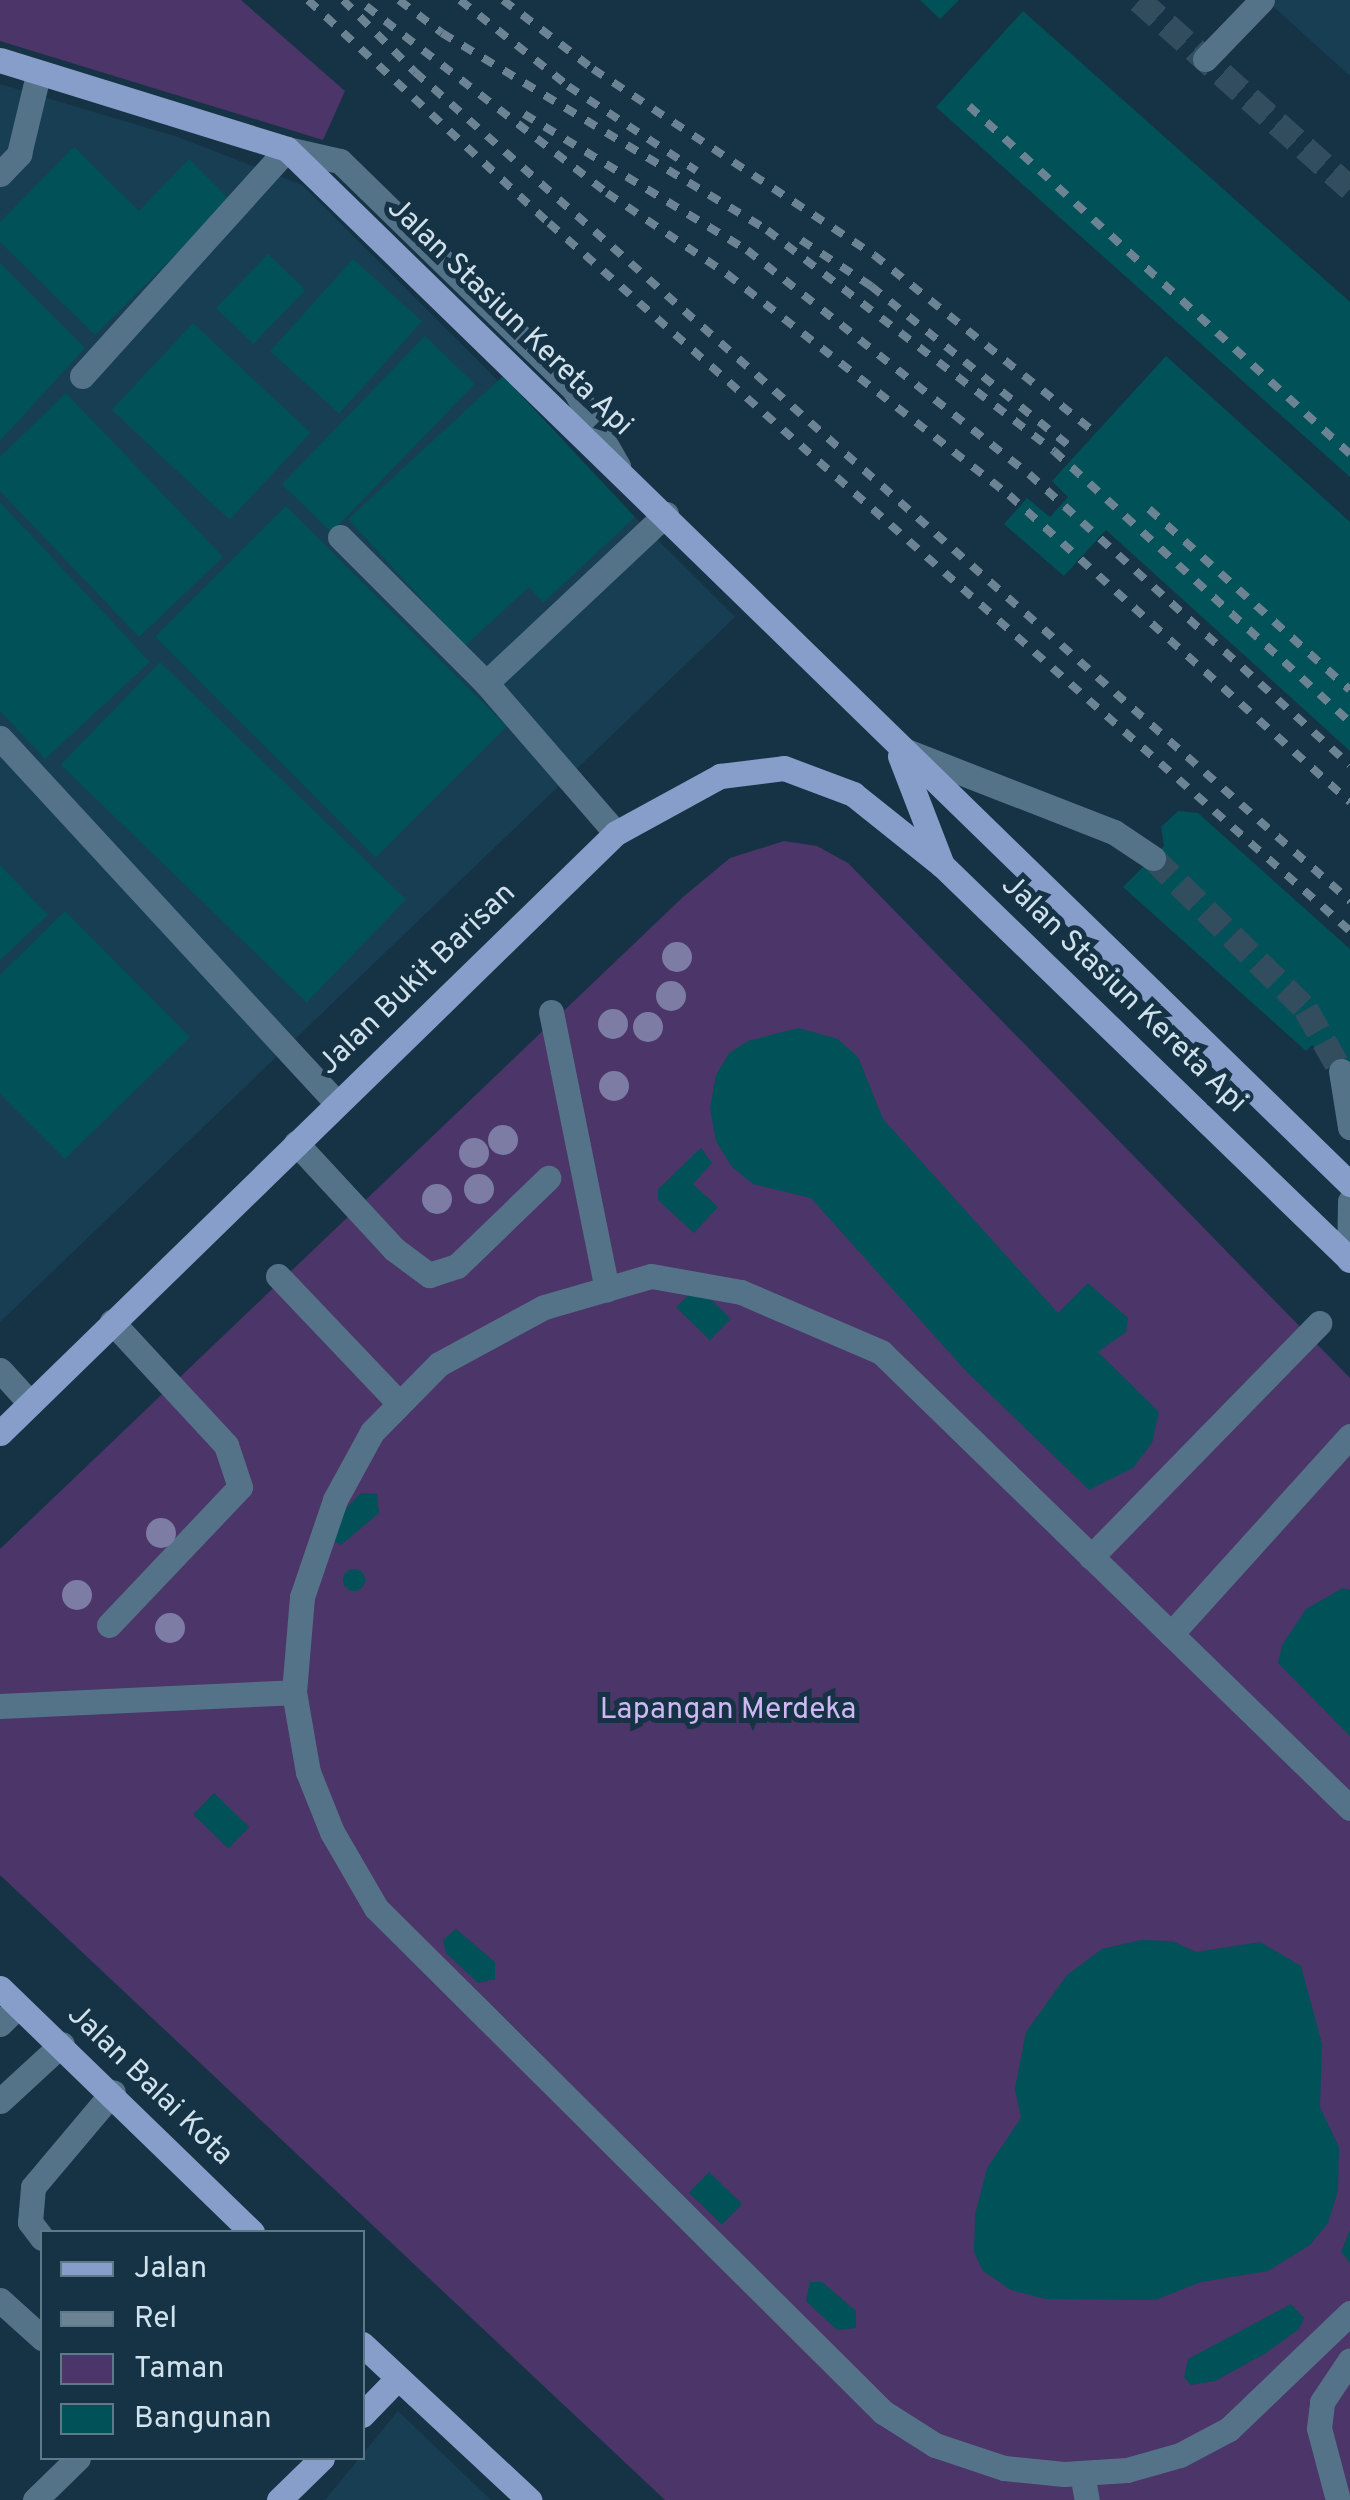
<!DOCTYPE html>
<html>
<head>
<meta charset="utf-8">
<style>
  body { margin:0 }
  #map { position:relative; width:1350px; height:2500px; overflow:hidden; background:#153345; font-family:Overpass,sans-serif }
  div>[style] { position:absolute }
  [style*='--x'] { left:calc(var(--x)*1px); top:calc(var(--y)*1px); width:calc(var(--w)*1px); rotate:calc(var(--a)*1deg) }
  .built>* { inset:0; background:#183e54 }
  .green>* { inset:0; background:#4c3568 }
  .building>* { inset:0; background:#005158; transform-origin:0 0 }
  .round { border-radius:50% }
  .minor-tunnel>* { height:25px; margin-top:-12.5px; transform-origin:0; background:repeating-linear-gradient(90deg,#314d5e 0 25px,transparent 0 37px) }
  .major-tunnel>* { height:25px; margin-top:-12.5px; transform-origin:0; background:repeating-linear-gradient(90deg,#314d5e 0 25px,transparent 0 37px) }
  .minor>* { height:25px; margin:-12.5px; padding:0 12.5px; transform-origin:12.5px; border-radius:12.5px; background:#547388 }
  .major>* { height:25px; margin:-12.5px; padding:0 12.5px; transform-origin:12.5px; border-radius:12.5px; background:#869ec9 }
  .rail>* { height:8px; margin-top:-4px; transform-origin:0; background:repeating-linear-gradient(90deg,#6b8392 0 12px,transparent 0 24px) }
  .trees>* { width:30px; height:30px; margin:-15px; border-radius:50%; background:#7c7ca5 }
  span { translate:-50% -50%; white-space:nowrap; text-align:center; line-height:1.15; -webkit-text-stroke:10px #153345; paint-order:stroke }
  .street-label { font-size:30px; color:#d1e2ed }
  .park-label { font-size:30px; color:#d0b7f3 }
  .legend { position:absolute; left:40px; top:2230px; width:325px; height:230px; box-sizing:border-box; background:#153345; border:2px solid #607988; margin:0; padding:12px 18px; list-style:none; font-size:30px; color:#d1e2ed }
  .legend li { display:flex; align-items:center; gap:20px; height:50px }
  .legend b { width:50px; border:2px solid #607988 }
</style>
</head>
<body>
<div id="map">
  <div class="built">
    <div style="clip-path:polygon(1266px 0,1350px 0,1350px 76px)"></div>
    <div style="clip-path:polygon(0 84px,178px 137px,302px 185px,735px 617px,0 1322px)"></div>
    <div style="clip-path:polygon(398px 2411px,491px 2500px,325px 2500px)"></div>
  </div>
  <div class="green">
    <div style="clip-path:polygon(0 0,241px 0,345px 91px,323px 140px,0 41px)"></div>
    <div style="clip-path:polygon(784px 841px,817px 846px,848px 863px,1350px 1378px,1350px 2500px,665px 2500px,0 1875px,0 1549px,683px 897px,730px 858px)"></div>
  </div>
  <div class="building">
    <div style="clip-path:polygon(920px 0,959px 0,940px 19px)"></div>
    <div style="clip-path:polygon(1023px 11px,1350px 302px,1350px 477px,936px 107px)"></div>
    <div style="clip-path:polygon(74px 147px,139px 211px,189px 159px,230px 200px,95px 335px,0 242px,0 222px)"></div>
    <div style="left:268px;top:254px;width:52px;height:75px;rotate:44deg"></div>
    <div style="left:353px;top:259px;width:93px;height:124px;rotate:42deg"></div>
    <div style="clip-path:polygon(0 263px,85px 348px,0 441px)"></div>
    <div style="left:193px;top:323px;width:161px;height:119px;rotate:43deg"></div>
    <div style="left:425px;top:336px;width:69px;height:206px;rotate:44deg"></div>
    <div style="clip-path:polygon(1166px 356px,1350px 522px,1350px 751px,1106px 530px,1064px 576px,1004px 524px,1027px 498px,1050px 517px,1068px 497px,1052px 481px)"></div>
    <div style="clip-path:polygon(503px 376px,635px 517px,543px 603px,529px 587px,465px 646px,348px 519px)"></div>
    <div style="clip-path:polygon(66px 393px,223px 557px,139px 637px,0 491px,0 457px)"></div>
    <div style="clip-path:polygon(0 502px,150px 662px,45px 759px,0 711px)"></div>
    <div style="left:286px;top:506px;width:312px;height:185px;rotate:45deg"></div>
    <div style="left:160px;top:662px;width:342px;height:143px;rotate:44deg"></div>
    <div style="clip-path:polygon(1178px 811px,1198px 813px,1350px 949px,1350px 1079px,1312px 1045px,1306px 1051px,1123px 887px,1164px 846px,1161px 827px)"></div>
    <div style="clip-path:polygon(0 865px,48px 915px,0 960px)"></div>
    <div style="clip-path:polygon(65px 911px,190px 1037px,65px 1159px,0 1094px,0 975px)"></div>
    <div style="clip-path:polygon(798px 1028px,838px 1039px,858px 1057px,883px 1119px,1058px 1313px,1088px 1283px,1128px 1318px,1126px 1332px,1098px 1352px,1159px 1412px,1152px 1443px,1133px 1468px,1089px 1490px,965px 1370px,811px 1198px,753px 1184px,732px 1167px,716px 1141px,710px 1108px,716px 1075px,729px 1053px,748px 1041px)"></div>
    <div style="clip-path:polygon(701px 1148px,712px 1163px,693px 1184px,718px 1207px,694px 1233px,658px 1200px,658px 1189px)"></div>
    <div style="left:697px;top:1286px;width:47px;height:30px;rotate:44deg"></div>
    <div style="clip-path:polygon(361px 1493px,377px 1494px,379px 1513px,341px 1545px,330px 1538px,332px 1523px)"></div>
    <div class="round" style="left:343px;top:1569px;width:22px;height:22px"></div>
    <div style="clip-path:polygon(1343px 1588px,1350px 1590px,1350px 1736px,1278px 1663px,1282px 1645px,1306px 1609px)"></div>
    <div style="left:214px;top:1793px;width:49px;height:30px;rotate:44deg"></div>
    <div style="clip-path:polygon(456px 1929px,495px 1962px,495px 1979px,478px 1983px,446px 1953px,443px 1940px)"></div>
    <div style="clip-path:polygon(1141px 1940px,1172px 1941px,1196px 1952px,1260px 1942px,1301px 1966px,1322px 2044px,1320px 2107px,1339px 2147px,1338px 2191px,1328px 2223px,1310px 2245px,1268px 2271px,1201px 2282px,1155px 2300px,1045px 2299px,1011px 2290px,983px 2271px,974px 2252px,975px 2215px,987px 2168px,1021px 2118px,1015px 2089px,1026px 2032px,1067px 1975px,1102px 1949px)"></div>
    <div style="left:709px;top:2172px;width:46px;height:29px;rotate:44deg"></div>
    <div style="clip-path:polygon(1350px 2230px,1350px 2263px,1341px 2252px)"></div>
    <div style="clip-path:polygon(810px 2282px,822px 2282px,856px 2311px,856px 2328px,837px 2330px,806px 2301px)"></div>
    <div style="clip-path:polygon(1291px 2304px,1304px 2318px,1299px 2329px,1266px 2353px,1215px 2381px,1191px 2385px,1184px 2377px,1188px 2359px)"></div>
  </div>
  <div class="minor-tunnel">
    <div style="--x:1153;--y:858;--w:215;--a:44.6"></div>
    <div style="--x:1306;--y:1009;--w:71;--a:60.6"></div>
  </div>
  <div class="major-tunnel">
    <div style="--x:1139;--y:0;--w:283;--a:41.7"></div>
  </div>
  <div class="minor">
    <div style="--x:1205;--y:59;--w:82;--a:-46"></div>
    <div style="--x:0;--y:174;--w:28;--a:-46"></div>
    <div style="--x:19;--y:154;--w:81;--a:-76.5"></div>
    <div style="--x:82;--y:376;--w:306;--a:-47.9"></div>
    <div style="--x:287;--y:149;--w:54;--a:12.8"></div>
    <div style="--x:340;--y:161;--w:327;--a:44.3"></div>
    <div style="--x:574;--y:389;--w:89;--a:60.3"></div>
    <div style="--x:340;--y:537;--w:206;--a:45"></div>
    <div style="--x:486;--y:683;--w:198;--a:49.1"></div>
    <div style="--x:486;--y:683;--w:247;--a:-43.2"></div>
    <div style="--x:0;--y:738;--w:497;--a:47.3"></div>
    <div style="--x:906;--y:751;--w:223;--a:21.3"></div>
    <div style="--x:1114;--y:832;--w:47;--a:33.7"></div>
    <div style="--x:551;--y:1012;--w:283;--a:78.6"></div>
    <div style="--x:1341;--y:1071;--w:57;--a:80.9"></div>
    <div style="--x:296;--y:1143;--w:144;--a:47.2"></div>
    <div style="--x:394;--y:1249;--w:44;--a:36.6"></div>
    <div style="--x:429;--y:1275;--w:29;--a:-18"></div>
    <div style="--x:457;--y:1266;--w:127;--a:-44"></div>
    <div style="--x:1349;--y:1260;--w:59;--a:-89"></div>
    <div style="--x:278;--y:1276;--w:173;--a:46.4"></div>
    <div style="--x:0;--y:1370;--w:45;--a:47.7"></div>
    <div style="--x:1091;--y:1557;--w:327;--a:-45.7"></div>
    <div style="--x:109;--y:1625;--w:190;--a:-46.5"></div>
    <div style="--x:240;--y:1487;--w:44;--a:-108.4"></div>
    <div style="--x:226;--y:1445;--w:168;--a:-132.8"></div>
    <div style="--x:1171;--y:1634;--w:267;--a:-47.9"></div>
    <div style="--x:0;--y:1706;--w:294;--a:-2.7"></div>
    <div style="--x:1350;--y:1808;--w:654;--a:-135.81"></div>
    <div style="--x:881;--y:1352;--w:152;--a:-156.8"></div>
    <div style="--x:741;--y:1292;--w:91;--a:-169.9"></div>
    <div style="--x:651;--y:1276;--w:111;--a:163.8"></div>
    <div style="--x:544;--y:1307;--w:119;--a:151.5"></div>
    <div style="--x:439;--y:1364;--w:95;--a:134.6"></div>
    <div style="--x:372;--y:1432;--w:77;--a:118.6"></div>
    <div style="--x:335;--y:1500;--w:102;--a:108.8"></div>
    <div style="--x:302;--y:1597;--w:95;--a:94.8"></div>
    <div style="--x:294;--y:1692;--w:81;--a:80.1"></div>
    <div style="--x:308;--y:1772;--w:65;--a:68.2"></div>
    <div style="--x:332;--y:1832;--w:88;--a:59.9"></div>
    <div style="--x:376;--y:1908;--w:715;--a:44.83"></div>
    <div style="--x:883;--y:2412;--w:62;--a:32.4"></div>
    <div style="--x:935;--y:2445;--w:73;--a:18.4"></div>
    <div style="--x:1004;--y:2468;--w:60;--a:5.7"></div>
    <div style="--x:1064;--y:2474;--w:63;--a:-3.6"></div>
    <div style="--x:1127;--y:2470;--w:55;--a:-15.8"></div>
    <div style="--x:1180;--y:2455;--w:55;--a:-28"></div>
    <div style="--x:1229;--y:2429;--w:168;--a:-43.8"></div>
    <div style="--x:0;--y:2024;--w:25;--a:-45"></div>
    <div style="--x:0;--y:2101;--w:84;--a:-42.6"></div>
    <div style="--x:42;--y:2238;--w:20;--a:-127"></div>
    <div style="--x:30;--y:2222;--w:35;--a:-85"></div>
    <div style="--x:33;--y:2187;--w:124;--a:-49.9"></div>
    <div style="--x:0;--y:2300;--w:57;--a:42.1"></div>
    <div style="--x:1082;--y:2473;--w:27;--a:80"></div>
    <div style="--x:35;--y:2500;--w:60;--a:-44.3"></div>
    <div style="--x:1338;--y:2500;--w:74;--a:-104.8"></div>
    <div style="--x:1319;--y:2428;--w:26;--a:-83"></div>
    <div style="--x:1322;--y:2402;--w:50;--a:-56.3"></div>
  </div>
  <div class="major">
    <div style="--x:0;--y:60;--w:300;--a:17.2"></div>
    <div style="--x:287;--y:149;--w:1484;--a:44.24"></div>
    <div style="--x:900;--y:756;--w:117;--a:68.9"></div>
    <div style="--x:942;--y:865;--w:568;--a:44.07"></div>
    <div style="--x:0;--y:1433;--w:860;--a:-44.25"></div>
    <div style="--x:616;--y:833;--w:119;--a:-28.7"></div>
    <div style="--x:720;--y:776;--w:64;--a:-7.1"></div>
    <div style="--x:784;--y:768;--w:74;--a:20.6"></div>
    <div style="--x:853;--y:794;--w:114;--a:38.6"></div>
    <div style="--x:0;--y:1988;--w:351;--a:44.1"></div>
    <div style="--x:362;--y:2344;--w:229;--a:43"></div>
    <div style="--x:362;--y:2415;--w:50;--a:-45.8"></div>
    <div style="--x:279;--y:2500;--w:60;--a:-44.3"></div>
  </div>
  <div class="rail">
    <div style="--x:308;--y:0;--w:328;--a:42.8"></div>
    <div style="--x:549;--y:223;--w:1069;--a:41.47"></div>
    <div style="--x:343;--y:0;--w:102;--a:45"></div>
    <div style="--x:415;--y:72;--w:1250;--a:41.56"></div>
    <div style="--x:399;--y:0;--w:54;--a:37.5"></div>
    <div style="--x:442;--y:33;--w:380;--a:31.2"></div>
    <div style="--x:767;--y:230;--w:362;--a:37.6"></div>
    <div style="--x:1054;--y:451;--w:401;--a:42.5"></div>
    <div style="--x:460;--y:0;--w:138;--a:38.5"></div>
    <div style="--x:568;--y:86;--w:154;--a:33.4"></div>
    <div style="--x:503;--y:0;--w:113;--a:37.5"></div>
    <div style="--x:593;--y:69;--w:337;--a:33.5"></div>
    <div style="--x:874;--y:255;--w:284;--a:38.8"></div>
    <div style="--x:366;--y:6;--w:305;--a:37.8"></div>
    <div style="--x:607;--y:193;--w:145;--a:34"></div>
    <div style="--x:727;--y:274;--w:358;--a:38.1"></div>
    <div style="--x:1009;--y:495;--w:459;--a:42"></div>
    <div style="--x:969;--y:106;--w:516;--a:42.41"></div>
    <div style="--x:524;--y:114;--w:261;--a:31.4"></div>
    <div style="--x:747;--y:250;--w:360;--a:38.5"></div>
    <div style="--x:1029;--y:474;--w:433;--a:42.2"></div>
    <div style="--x:801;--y:240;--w:84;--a:33.3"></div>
    <div style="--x:871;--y:286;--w:261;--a:38.9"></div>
    <div style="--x:1149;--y:509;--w:270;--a:42"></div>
  </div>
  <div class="trees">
    <div style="left:677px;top:957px"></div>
    <div style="left:671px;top:996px"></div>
    <div style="left:613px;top:1024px"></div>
    <div style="left:648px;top:1027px"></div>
    <div style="left:614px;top:1086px"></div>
    <div style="left:503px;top:1140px"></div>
    <div style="left:474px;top:1153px"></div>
    <div style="left:479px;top:1189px"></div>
    <div style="left:437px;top:1199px"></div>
    <div style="left:161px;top:1533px"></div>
    <div style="left:77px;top:1595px"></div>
    <div style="left:170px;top:1628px"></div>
  </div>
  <div class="street-label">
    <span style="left:509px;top:318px;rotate:44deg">Jalan Stasiun Kereta Api</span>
    <span style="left:418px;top:980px;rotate:-44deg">Jalan Bukit Barisan</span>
    <span style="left:1123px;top:995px;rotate:44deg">Jalan Stasiun Kereta Api</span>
    <span style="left:149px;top:2086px;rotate:44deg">Jalan Balai Kota</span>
  </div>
  <div class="park-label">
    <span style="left:728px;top:1711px">Lapangan Merdeka</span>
  </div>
  <ul class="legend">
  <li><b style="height:12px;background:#869ec9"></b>Jalan</li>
  <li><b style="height:12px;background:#6b8392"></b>Rel</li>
  <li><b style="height:28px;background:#4c3568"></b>Taman</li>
  <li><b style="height:28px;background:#005158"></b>Bangunan</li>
  </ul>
</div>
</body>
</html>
